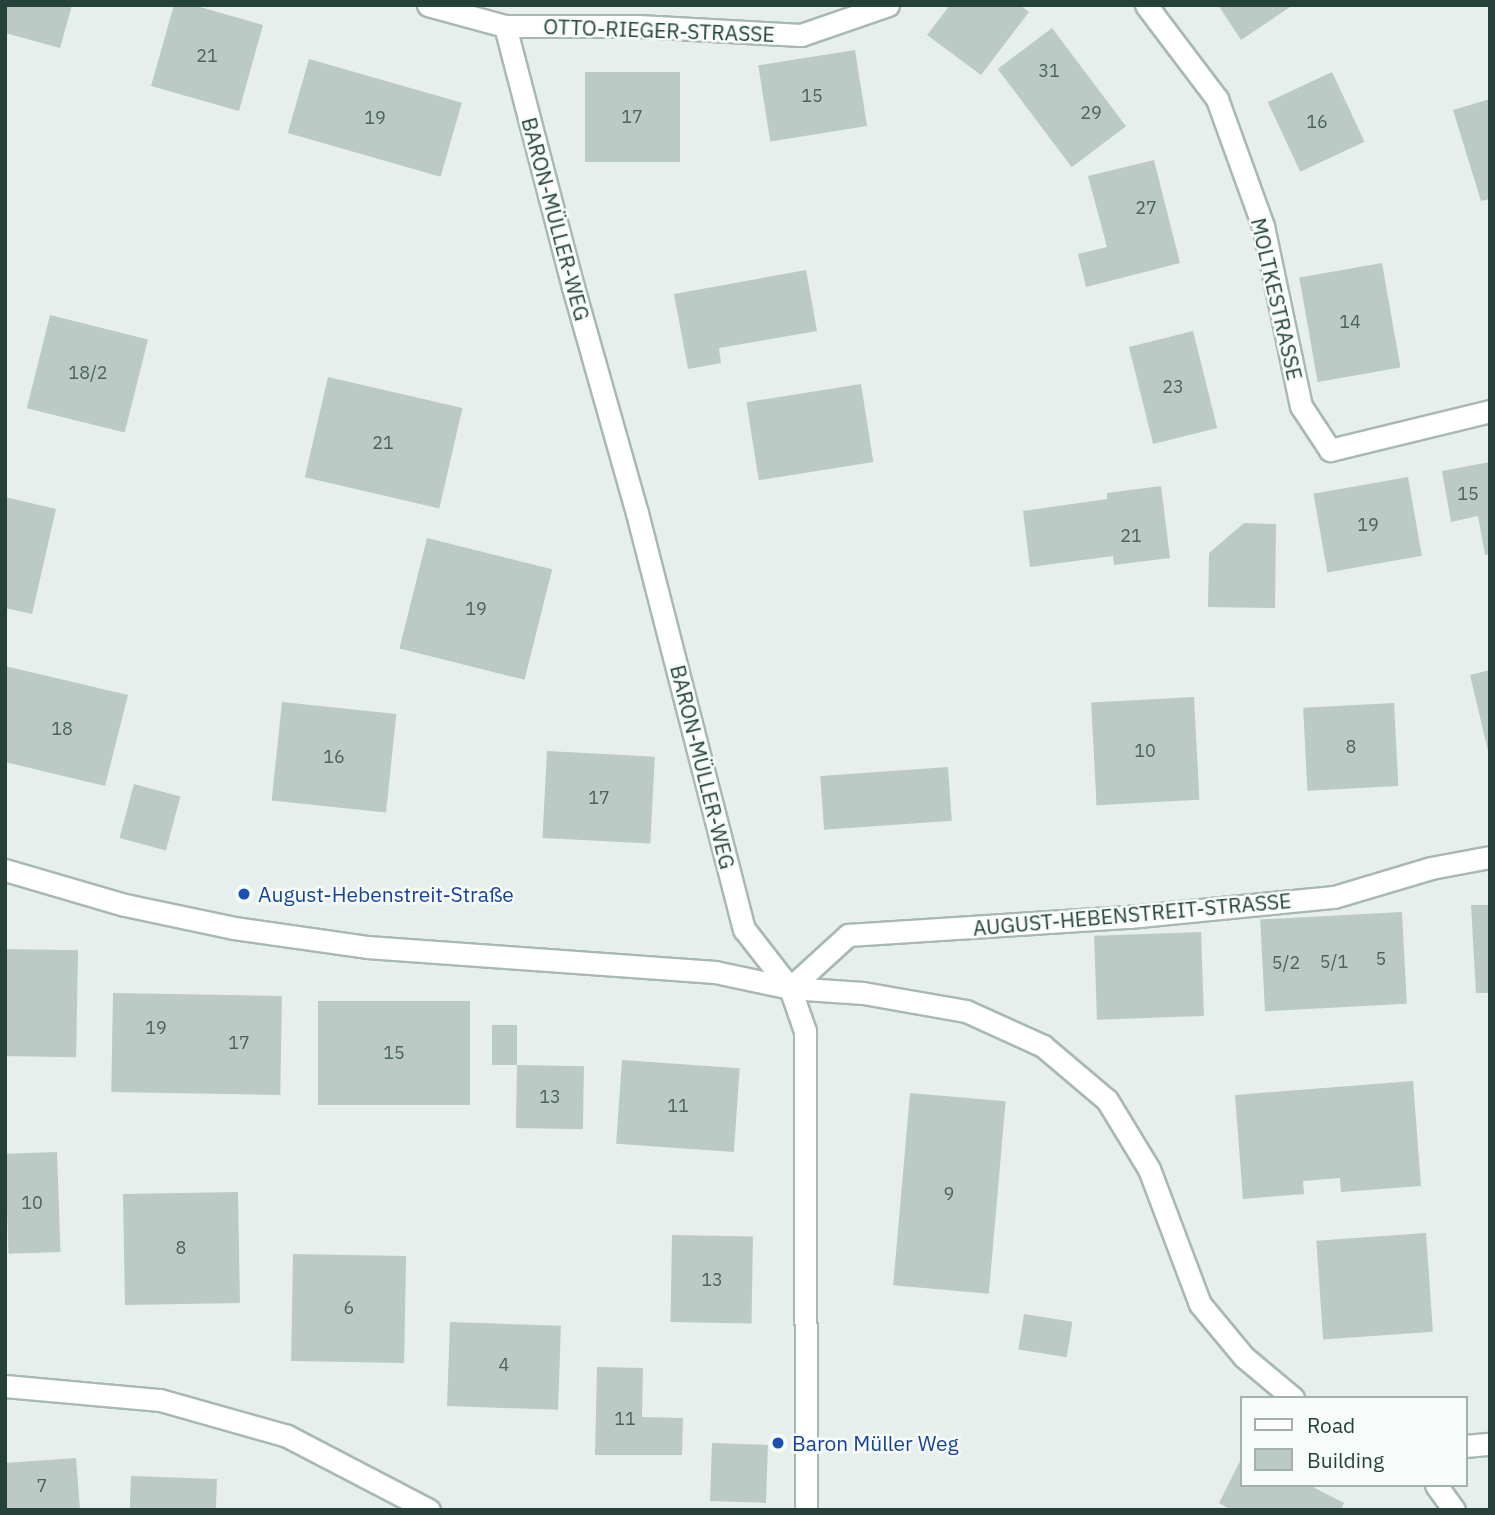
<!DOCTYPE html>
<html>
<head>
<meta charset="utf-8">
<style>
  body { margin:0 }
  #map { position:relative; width:1495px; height:1515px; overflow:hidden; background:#e6efeb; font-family:"IBM Plex Sans",sans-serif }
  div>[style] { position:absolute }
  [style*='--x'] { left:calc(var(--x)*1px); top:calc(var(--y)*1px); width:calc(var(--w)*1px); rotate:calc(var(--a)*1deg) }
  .building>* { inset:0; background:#bbcac4; transform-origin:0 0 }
  .roads { filter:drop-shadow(2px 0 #a8b8b2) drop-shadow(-2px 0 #a8b8b2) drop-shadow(0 2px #a8b8b2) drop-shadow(0 -2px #a8b8b2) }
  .minor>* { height:21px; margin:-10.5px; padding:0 10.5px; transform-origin:10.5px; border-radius:10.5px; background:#fff }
  .dots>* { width:19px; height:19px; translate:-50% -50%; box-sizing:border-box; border:4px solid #f7fbf9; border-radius:50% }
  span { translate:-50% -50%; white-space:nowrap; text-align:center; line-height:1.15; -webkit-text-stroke:5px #f7fbf9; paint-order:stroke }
  .number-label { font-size:18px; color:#4a645c }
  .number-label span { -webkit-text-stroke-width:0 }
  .street-label { font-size:21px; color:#24423a }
  .transit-label { font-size:21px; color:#164399 }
  .left { translate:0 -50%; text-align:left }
  .frame { position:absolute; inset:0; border:7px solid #24423a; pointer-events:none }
  .legend { position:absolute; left:1240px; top:1396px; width:228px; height:91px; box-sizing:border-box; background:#f7fbf9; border:2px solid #a3b1ad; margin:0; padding:9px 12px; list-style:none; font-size:21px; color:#24423a }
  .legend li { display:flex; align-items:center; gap:14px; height:35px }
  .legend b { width:35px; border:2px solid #a3b1ad }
</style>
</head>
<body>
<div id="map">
  <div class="building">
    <div style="clip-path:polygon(5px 5px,72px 5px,60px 48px,5px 33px)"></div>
    <div style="clip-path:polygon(174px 5px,193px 5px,263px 25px,239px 111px,151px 86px)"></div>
    <div style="clip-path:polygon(950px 5px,1020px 5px,1029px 12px,981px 75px,927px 35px)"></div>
    <div style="clip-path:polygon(1218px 5px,1293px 5px,1241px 40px)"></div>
    <div style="left:1052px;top:28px;width:123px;height:68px;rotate:53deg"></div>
    <div style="left:855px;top:50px;width:77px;height:98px;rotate:81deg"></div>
    <div style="left:309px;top:59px;width:159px;height:77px;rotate:16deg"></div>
    <div style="left:585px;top:72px;width:95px;height:90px"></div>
    <div style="left:1332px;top:72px;width:77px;height:71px;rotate:65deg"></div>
    <div style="clip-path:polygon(1490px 99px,1490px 199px,1481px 201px,1453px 110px)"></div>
    <div style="clip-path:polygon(1154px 160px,1180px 263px,1086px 287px,1078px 254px,1107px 247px,1088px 176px)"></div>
    <div style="left:1382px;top:263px;width:106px;height:84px;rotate:80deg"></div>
    <div style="clip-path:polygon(806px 270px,817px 331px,719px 348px,721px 363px,688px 369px,674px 294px)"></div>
    <div style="left:50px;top:315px;width:101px;height:96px;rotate:14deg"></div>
    <div style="left:1193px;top:331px;width:100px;height:66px;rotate:76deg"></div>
    <div style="left:328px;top:377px;width:138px;height:103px;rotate:13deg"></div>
    <div style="left:861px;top:384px;width:79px;height:116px;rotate:81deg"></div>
    <div style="clip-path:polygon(1490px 462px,1490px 554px,1485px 555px,1478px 516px,1451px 522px,1442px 471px)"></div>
    <div style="left:1408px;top:477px;width:80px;height:96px;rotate:80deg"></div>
    <div style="clip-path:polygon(1161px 486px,1170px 558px,1114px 565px,1113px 556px,1030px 567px,1023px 511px,1107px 499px,1107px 493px)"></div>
    <div style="clip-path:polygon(5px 497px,56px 509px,32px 614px,5px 608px)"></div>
    <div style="clip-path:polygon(1244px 523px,1276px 524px,1275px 608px,1208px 607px,1209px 553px)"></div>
    <div style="left:427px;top:538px;width:129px;height:114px;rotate:14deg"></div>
    <div style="clip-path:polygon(5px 666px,128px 695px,105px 786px,5px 762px)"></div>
    <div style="clip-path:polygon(1490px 670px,1490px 755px,1489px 755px,1470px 675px)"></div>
    <div style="left:1194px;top:697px;width:103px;height:103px;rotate:87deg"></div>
    <div style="left:282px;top:702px;width:115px;height:99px;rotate:6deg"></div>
    <div style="left:1394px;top:703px;width:83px;height:91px;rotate:87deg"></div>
    <div style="left:547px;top:751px;width:108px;height:87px;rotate:3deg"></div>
    <div style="left:948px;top:767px;width:54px;height:128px;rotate:86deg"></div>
    <div style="left:134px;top:784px;width:48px;height:56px;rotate:15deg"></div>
    <div style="clip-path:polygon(1471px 905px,1490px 905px,1490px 993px,1476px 993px)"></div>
    <div style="left:1402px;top:912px;width:92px;height:142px;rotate:87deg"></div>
    <div style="left:1201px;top:932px;width:84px;height:107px;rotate:88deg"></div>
    <div style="left:5px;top:949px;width:73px;height:107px;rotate:1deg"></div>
    <div style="left:113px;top:993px;width:169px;height:99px;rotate:1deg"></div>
    <div style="left:318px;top:1001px;width:152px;height:104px"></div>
    <div style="left:517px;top:1025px;width:40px;height:25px;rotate:90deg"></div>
    <div style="left:622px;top:1060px;width:118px;height:84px;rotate:4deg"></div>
    <div style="left:517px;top:1065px;width:67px;height:63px;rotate:1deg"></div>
    <div style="clip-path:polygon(1413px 1081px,1421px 1186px,1341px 1192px,1340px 1178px,1303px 1181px,1304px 1194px,1243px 1199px,1235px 1095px)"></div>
    <div style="left:910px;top:1093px;width:96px;height:193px;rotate:5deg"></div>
    <div style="left:57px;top:1152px;width:100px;height:52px;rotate:88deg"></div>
    <div style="left:238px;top:1192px;width:111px;height:115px;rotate:89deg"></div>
    <div style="left:1426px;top:1233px;width:99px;height:110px;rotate:86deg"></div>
    <div style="left:672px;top:1235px;width:81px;height:87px;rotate:1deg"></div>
    <div style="left:293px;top:1254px;width:113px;height:107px;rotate:1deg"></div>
    <div style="left:1024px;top:1314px;width:49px;height:36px;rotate:9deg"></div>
    <div style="left:450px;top:1322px;width:111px;height:84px;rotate:2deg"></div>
    <div style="clip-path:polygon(597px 1367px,643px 1368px,642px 1417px,683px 1418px,682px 1455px,595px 1455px)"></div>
    <div style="left:712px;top:1443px;width:56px;height:58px;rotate:2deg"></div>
    <div style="clip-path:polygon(76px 1458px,80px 1510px,5px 1510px,5px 1463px)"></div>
    <div style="clip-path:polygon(1241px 1459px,1241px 1485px,1309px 1485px,1344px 1503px,1341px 1510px,1231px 1510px,1219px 1503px)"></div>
    <div style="left:131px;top:1476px;width:86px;height:34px;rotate:2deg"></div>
  </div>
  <div class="roads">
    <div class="minor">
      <div style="--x:428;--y:5;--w:80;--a:15.3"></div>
      <div style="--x:505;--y:26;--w:133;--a:0"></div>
      <div style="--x:638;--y:26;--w:163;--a:3.2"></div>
      <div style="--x:801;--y:35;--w:92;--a:-19"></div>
      <div style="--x:1146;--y:5;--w:118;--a:52.9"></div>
      <div style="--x:1217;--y:99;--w:135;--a:70.1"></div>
      <div style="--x:1263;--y:226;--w:184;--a:78.1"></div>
      <div style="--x:1301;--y:406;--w:53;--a:56.6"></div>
      <div style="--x:1330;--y:450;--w:165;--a:-13.7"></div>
      <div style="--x:505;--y:26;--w:270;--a:75.4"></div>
      <div style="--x:573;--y:287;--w:235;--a:74.2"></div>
      <div style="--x:637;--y:513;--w:430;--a:75.6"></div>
      <div style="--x:744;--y:929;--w:75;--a:52.1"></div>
      <div style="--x:790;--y:988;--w:46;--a:70.8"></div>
      <div style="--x:805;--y:1031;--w:479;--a:89.9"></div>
      <div style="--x:5;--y:870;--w:125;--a:16.3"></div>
      <div style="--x:125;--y:905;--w:111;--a:11.9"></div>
      <div style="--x:234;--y:928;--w:134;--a:8.1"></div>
      <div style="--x:367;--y:947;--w:349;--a:4.1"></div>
      <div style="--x:715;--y:972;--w:77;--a:12"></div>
      <div style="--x:790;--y:988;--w:73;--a:3.9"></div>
      <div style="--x:863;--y:993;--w:105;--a:9.9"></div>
      <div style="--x:966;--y:1011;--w:85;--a:24.4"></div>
      <div style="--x:1043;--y:1046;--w:84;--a:40.2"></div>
      <div style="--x:1107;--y:1100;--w:81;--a:58.7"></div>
      <div style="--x:1149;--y:1169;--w:144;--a:69.3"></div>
      <div style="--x:1200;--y:1304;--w:69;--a:50.3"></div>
      <div style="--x:1244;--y:1357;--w:64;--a:39.9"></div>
      <div style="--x:790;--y:988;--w:79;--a:-42.4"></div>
      <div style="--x:848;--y:935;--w:282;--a:-3.7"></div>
      <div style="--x:1129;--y:917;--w:206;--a:-5.6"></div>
      <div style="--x:1334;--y:897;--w:101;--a:-16.6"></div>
      <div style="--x:1431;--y:868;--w:60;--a:-10.6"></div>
      <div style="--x:5;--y:1386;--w:156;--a:5.2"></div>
      <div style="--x:160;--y:1400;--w:132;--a:15.8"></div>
      <div style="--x:287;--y:1436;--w:160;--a:27.5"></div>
      <div style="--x:1465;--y:1446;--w:25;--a:-5"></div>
      <div style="--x:1436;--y:1485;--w:31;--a:54"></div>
    </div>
  </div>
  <div class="dots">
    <div style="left:244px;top:894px;background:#1a4fb4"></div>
    <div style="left:778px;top:1443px;background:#1a4fb4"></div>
  </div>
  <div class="number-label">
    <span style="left:207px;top:56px">21</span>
    <span style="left:1049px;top:71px">31</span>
    <span style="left:812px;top:96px">15</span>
    <span style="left:1091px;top:113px">29</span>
    <span style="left:632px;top:117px">17</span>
    <span style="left:375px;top:118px">19</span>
    <span style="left:1317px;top:122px">16</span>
    <span style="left:1146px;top:208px">27</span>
    <span style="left:1350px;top:322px">14</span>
    <span style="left:88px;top:373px">18/2</span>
    <span style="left:1173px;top:387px">23</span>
    <span style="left:383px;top:443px">21</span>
    <span style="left:1468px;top:494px">15</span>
    <span style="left:1368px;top:525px">19</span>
    <span style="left:1131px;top:536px">21</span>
    <span style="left:476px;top:609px">19</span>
    <span style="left:62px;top:729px">18</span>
    <span style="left:1351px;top:747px">8</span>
    <span style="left:1145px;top:751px">10</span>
    <span style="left:334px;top:757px">16</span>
    <span style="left:599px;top:798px">17</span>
    <span style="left:1381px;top:959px">5</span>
    <span style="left:1334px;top:962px">5/1</span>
    <span style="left:1286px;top:963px">5/2</span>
    <span style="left:156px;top:1028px">19</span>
    <span style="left:239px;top:1043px">17</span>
    <span style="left:394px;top:1053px">15</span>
    <span style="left:550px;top:1097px">13</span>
    <span style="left:678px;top:1106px">11</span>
    <span style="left:949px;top:1194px">9</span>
    <span style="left:32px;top:1203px">10</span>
    <span style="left:181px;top:1248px">8</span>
    <span style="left:712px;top:1280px">13</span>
    <span style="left:349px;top:1308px">6</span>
    <span style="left:504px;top:1365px">4</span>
    <span style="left:625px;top:1419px">11</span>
    <span style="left:42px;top:1486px">7</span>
  </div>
  <div class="street-label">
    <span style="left:659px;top:30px;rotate:2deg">OTTO-RIEGER-STRASSE</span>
    <span style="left:556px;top:219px;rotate:75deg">BARON-MÜLLER-WEG</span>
    <span style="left:1277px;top:299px;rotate:77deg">MOLTKESTRASSE</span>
    <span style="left:703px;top:767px;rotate:76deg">BARON-MÜLLER-WEG</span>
    <span style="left:1132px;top:914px;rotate:-5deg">AUGUST-HEBENSTREIT-STRASSE</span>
  </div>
  <div class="transit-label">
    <span class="left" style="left:258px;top:894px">August-Hebenstreit-Straße</span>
    <span class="left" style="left:792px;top:1443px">Baron Müller Weg</span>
  </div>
  <div class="frame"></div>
  <ul class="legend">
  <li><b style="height:9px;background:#fff"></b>Road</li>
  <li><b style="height:19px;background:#bbcac4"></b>Building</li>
  </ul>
</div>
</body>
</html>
